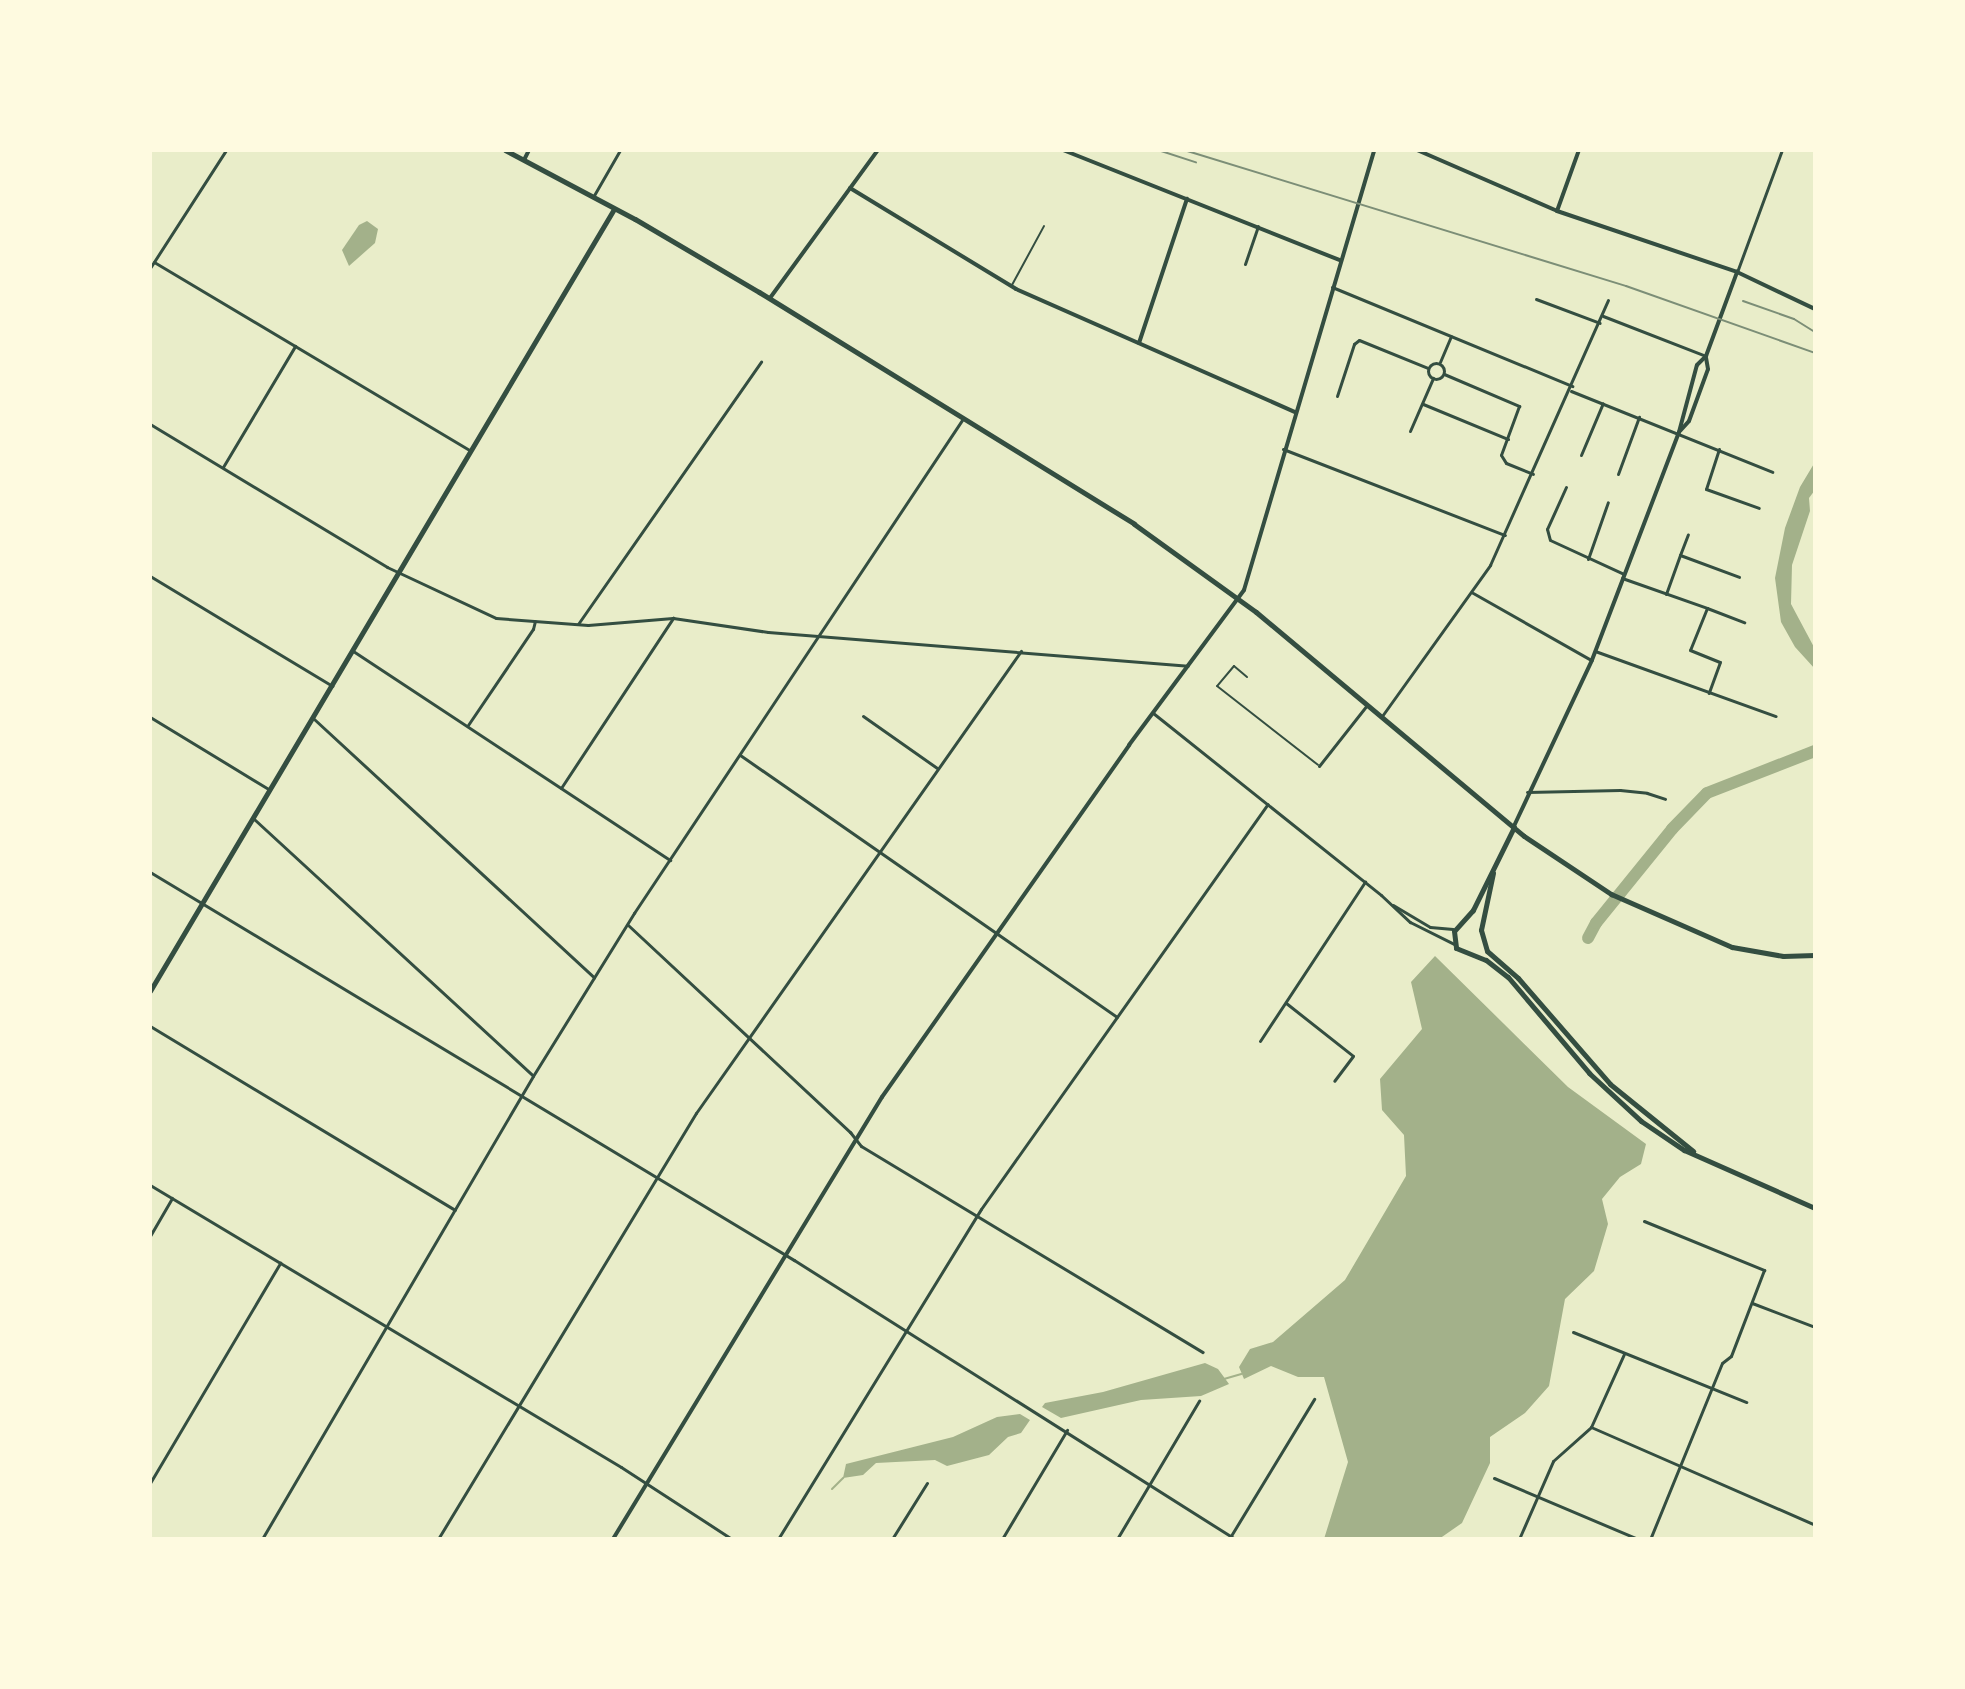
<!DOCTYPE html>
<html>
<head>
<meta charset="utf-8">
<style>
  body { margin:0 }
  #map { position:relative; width:1965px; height:1689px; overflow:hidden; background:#e9edc9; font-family:"Open Sans",sans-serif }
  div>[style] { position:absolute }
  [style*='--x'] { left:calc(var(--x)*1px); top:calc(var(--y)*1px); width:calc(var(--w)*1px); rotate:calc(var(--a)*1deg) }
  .water>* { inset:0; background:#a3b18a }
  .stream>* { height:2px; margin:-1px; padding:0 1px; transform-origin:1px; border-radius:1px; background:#a3b18a }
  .river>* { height:12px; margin:-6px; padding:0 6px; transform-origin:6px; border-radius:6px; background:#a3b18a }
  .service>* { height:2px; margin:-1px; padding:0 1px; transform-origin:1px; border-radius:1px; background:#344e41 }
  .minor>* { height:3px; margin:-1.5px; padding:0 1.5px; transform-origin:1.5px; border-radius:1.5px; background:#344e41 }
  .minor>.ring { margin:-1.5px; padding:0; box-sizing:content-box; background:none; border:3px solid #344e41; border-radius:50% }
  .tertiary>* { height:4px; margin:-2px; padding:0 2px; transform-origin:2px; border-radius:2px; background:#344e41 }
  .secondary>* { height:4px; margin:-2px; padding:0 2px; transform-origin:2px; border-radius:2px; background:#344e41 }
  .primary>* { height:5px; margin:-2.5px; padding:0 2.5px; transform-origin:2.5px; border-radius:2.5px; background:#344e41 }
  .rail>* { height:2px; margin:-1px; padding:0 1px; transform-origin:1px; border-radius:1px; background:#7c8e77 }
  span { translate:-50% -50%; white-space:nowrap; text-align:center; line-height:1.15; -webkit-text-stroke:8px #fefae0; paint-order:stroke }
  .frame { position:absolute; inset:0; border:152px solid #fefae0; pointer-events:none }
</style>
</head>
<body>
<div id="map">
  <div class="water">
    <div style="clip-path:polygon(367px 221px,378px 229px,375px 243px,349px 266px,342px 250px,359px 225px)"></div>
    <div style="clip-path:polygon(1815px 462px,1815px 490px,1809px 498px,1810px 511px,1792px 565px,1791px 604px,1815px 649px,1815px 669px,1795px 647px,1781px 622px,1775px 578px,1785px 528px,1800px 487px)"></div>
    <div style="clip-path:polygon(1435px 956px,1568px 1087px,1646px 1144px,1641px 1164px,1620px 1177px,1602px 1199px,1608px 1224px,1594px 1271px,1565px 1299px,1549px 1386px,1525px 1413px,1490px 1437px,1490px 1463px,1462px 1523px,1439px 1539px,1324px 1539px,1348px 1462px,1324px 1377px,1298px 1377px,1271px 1366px,1244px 1379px,1239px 1367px,1250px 1349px,1273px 1342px,1345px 1280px,1406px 1176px,1404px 1135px,1382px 1110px,1380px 1079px,1422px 1029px,1411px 982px)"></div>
    <div style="clip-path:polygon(1205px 1363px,1218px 1369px,1229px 1384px,1201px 1396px,1141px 1400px,1061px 1418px,1042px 1407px,1045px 1403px,1103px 1392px)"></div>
    <div style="clip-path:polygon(1020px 1414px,1030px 1420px,1021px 1433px,1008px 1437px,989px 1455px,947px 1466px,935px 1460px,876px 1463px,863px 1475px,843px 1478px,846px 1464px,953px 1437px,997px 1417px)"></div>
  </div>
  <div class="stream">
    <div style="--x:1224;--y:1379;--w:18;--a:-16"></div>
    <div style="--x:832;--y:1489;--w:16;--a:-45"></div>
  </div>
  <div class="river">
    <div style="--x:1588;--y:938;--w:17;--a:-62"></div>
    <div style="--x:1596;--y:923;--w:121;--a:-51"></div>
    <div style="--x:1672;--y:829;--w:50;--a:-45.8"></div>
    <div style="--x:1707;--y:793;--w:116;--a:-21.3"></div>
  </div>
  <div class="service">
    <div style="--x:1012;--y:285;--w:67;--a:-61.5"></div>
    <div style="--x:1247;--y:677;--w:17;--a:-140"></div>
    <div style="--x:1234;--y:666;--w:26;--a:130"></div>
    <div style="--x:1217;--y:686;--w:128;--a:38"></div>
  </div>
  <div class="minor">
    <div style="--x:593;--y:197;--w:54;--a:-60.1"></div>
    <div style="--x:154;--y:262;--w:369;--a:30.8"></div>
    <div style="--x:1245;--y:264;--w:40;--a:-71.1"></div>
    <div style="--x:150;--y:268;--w:140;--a:-57.2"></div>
    <div style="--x:1737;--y:272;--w:130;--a:-69.8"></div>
    <div style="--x:1332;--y:287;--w:260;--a:22.4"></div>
    <div style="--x:1536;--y:299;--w:68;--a:20.6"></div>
    <div style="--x:1603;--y:316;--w:110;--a:21.2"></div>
    <div style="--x:1440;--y:362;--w:28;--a:-67"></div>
    <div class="ring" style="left:1428px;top:363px;width:13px;height:13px"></div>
    <div style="--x:1444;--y:374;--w:82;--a:23.1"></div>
    <div style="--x:1519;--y:406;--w:52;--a:110.2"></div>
    <div style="--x:1501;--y:455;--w:9;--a:58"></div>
    <div style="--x:1506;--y:463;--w:29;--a:22"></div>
    <div style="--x:1571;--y:391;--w:217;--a:21.9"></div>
    <div style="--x:1337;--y:396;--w:55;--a:-71.9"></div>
    <div style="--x:1354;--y:344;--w:6;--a:-39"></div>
    <div style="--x:1359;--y:340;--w:74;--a:22.1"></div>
    <div style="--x:1423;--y:404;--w:92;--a:22.4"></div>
    <div style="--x:150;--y:424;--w:277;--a:31.1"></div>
    <div style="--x:387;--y:567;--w:120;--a:25.1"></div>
    <div style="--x:496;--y:618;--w:92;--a:4.4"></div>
    <div style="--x:588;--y:625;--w:85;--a:-4.7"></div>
    <div style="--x:673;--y:618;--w:96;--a:8.4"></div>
    <div style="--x:768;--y:632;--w:421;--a:4.6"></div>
    <div style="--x:1410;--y:431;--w:58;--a:-66.5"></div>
    <div style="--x:1283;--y:449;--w:238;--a:21.2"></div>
    <div style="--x:1719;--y:449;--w:42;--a:108"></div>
    <div style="--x:1706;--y:489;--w:56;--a:19.7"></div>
    <div style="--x:1581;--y:455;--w:56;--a:-67.1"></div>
    <div style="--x:223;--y:467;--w:141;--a:-59.2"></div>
    <div style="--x:1618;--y:474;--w:61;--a:-69.8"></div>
    <div style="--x:1566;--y:487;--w:46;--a:114.3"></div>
    <div style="--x:1547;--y:529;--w:11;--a:75"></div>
    <div style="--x:1550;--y:540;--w:81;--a:24.7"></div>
    <div style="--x:1680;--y:555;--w:22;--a:-69"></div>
    <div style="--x:1588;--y:559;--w:60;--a:-70.7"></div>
    <div style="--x:150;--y:576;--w:213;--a:31.1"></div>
    <div style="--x:1622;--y:578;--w:90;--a:19.4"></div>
    <div style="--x:1707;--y:608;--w:45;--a:112"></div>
    <div style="--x:1690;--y:650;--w:32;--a:22"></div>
    <div style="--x:1720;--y:662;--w:33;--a:110"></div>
    <div style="--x:1473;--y:593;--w:136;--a:29.6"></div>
    <div style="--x:1666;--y:594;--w:41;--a:-70.3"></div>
    <div style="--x:1680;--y:555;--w:63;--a:20.4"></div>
    <div style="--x:1707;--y:608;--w:40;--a:21"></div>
    <div style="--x:578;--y:624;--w:320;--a:-55.1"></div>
    <div style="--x:353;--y:651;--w:380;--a:33.4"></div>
    <div style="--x:1595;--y:651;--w:192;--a:19.8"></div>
    <div style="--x:1153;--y:713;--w:292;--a:38.6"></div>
    <div style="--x:1381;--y:895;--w:40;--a:43"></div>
    <div style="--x:1410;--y:922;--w:49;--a:26.6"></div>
    <div style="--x:863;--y:716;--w:90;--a:35.1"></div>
    <div style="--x:1382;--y:716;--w:186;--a:-54.4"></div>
    <div style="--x:1490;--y:565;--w:290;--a:-66"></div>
    <div style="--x:150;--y:717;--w:140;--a:31.3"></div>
    <div style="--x:314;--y:719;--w:381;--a:42.7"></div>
    <div style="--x:468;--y:725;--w:116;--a:-55.9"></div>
    <div style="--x:533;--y:629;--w:8;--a:-76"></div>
    <div style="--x:740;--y:755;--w:459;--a:34.8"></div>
    <div style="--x:1319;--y:766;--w:78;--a:-51.8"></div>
    <div style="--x:561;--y:788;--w:204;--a:-56.6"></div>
    <div style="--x:1527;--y:792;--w:93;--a:-1.2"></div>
    <div style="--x:1620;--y:790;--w:27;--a:6"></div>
    <div style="--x:1647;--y:793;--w:19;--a:18"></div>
    <div style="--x:254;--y:819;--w:379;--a:42.6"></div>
    <div style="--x:150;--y:872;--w:752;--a:31.07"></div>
    <div style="--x:794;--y:1260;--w:522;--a:32.32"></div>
    <div style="--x:1393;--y:905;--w:43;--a:30.7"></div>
    <div style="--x:1430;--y:927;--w:23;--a:5"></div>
    <div style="--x:628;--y:925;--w:304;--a:43"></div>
    <div style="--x:850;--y:1132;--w:18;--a:52"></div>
    <div style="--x:861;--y:1146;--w:399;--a:31.1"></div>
    <div style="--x:1286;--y:1003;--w:85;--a:38.3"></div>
    <div style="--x:1353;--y:1056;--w:31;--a:127"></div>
    <div style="--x:150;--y:1026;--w:356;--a:31.1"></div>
    <div style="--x:1260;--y:1041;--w:191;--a:-56.6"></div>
    <div style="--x:150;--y:1185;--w:549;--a:30.91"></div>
    <div style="--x:621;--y:1467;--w:132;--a:33"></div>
    <div style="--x:1644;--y:1221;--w:130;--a:22.2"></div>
    <div style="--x:1764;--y:1270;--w:92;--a:111"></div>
    <div style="--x:1731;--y:1356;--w:11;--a:142"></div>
    <div style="--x:1722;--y:1363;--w:190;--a:112.2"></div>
    <div style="--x:150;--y:1236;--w:44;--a:-59.9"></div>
    <div style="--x:1752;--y:1303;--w:67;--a:20.9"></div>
    <div style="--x:1573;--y:1332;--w:187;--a:22"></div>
    <div style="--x:1591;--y:1427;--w:244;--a:23.6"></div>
    <div style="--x:1494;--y:1478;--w:156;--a:23"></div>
    <div style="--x:150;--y:1483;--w:256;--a:-59.4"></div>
    <div style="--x:262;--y:1539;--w:536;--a:-59.66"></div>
    <div style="--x:533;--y:1076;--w:192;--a:-58.2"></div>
    <div style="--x:634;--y:913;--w:592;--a:-56.36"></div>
    <div style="--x:438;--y:1539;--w:498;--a:-58.8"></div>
    <div style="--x:696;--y:1113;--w:565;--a:-54.88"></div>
    <div style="--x:778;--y:1539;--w:387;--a:-58.4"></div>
    <div style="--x:981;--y:1209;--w:496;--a:-54.7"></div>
    <div style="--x:892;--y:1539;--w:66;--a:-58"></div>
    <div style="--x:1002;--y:1539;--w:127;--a:-59.2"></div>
    <div style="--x:1117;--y:1539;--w:161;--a:-59.3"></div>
    <div style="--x:1229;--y:1539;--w:164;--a:-58.7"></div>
    <div style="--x:1519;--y:1539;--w:85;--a:-66.4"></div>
    <div style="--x:1553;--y:1461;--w:51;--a:-41.8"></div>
    <div style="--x:1591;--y:1427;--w:80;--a:-65.7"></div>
  </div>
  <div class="tertiary">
    <div style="--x:1063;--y:150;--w:298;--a:21.7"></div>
    <div style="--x:1417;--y:150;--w:153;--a:23.5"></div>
    <div style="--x:1557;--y:211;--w:190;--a:18.7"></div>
    <div style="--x:524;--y:160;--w:11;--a:-63"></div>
    <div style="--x:850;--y:188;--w:194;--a:31.3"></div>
    <div style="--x:1016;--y:289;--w:305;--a:23.8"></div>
    <div style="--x:1557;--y:211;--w:65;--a:-70.2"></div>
    <div style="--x:770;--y:298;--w:183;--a:-53.9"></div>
    <div style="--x:1139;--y:343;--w:152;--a:-71.6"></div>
    <div style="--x:613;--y:1539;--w:517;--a:-58.68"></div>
    <div style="--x:882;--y:1097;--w:430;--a:-54.9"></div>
    <div style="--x:1129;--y:745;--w:193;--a:-53.4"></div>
    <div style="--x:1244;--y:590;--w:459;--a:-73.5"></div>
  </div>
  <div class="secondary">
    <div style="--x:1680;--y:431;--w:13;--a:-48"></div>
    <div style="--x:1689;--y:421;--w:55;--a:-69.9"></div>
    <div style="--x:1708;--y:369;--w:11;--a:-100"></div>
    <div style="--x:1514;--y:826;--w:183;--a:-64.8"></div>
    <div style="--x:1592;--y:660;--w:244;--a:-69.1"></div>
    <div style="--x:1679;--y:432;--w:69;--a:-75"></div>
    <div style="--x:1697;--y:365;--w:13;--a:-45"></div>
    <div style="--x:1706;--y:356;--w:90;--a:-69.7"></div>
    <div style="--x:1737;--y:272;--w:86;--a:25.4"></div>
  </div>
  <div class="primary">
    <div style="--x:505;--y:150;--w:147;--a:28"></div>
    <div style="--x:635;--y:219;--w:144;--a:30.5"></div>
    <div style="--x:759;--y:292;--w:441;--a:31.7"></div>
    <div style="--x:1134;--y:524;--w:150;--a:35.8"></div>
    <div style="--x:1256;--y:612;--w:349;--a:39.9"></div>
    <div style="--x:1524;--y:836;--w:105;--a:33.7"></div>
    <div style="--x:1611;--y:894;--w:132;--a:23.7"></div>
    <div style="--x:1732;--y:947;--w:52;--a:10"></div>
    <div style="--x:1783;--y:956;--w:32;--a:-2"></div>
    <div style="--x:1514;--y:827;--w:93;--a:116.3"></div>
    <div style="--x:1473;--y:910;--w:28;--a:132"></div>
    <div style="--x:1454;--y:931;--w:17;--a:83"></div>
    <div style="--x:1456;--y:948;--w:32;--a:22"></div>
    <div style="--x:1486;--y:960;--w:28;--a:38"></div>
    <div style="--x:1508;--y:977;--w:126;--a:49.8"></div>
    <div style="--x:1589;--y:1073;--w:71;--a:42.7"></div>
    <div style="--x:1641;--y:1121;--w:52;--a:34"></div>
    <div style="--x:1684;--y:1150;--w:143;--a:23.9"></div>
    <div style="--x:1493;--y:873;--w:58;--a:101.9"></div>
    <div style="--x:1481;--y:930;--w:22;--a:74"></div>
    <div style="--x:1487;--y:951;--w:41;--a:41.1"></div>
    <div style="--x:1518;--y:978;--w:140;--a:49"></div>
    <div style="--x:1610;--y:1084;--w:107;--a:38.9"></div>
    <div style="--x:150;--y:991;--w:909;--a:-59.32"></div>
  </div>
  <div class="rail">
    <div style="--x:1158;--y:150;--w:40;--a:18"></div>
    <div style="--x:1184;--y:150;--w:462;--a:17.1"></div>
    <div style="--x:1626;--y:286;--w:201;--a:19.5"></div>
    <div style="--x:1743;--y:301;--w:54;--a:19.4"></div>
    <div style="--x:1794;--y:319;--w:25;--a:32"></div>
  </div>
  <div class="frame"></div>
</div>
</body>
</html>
